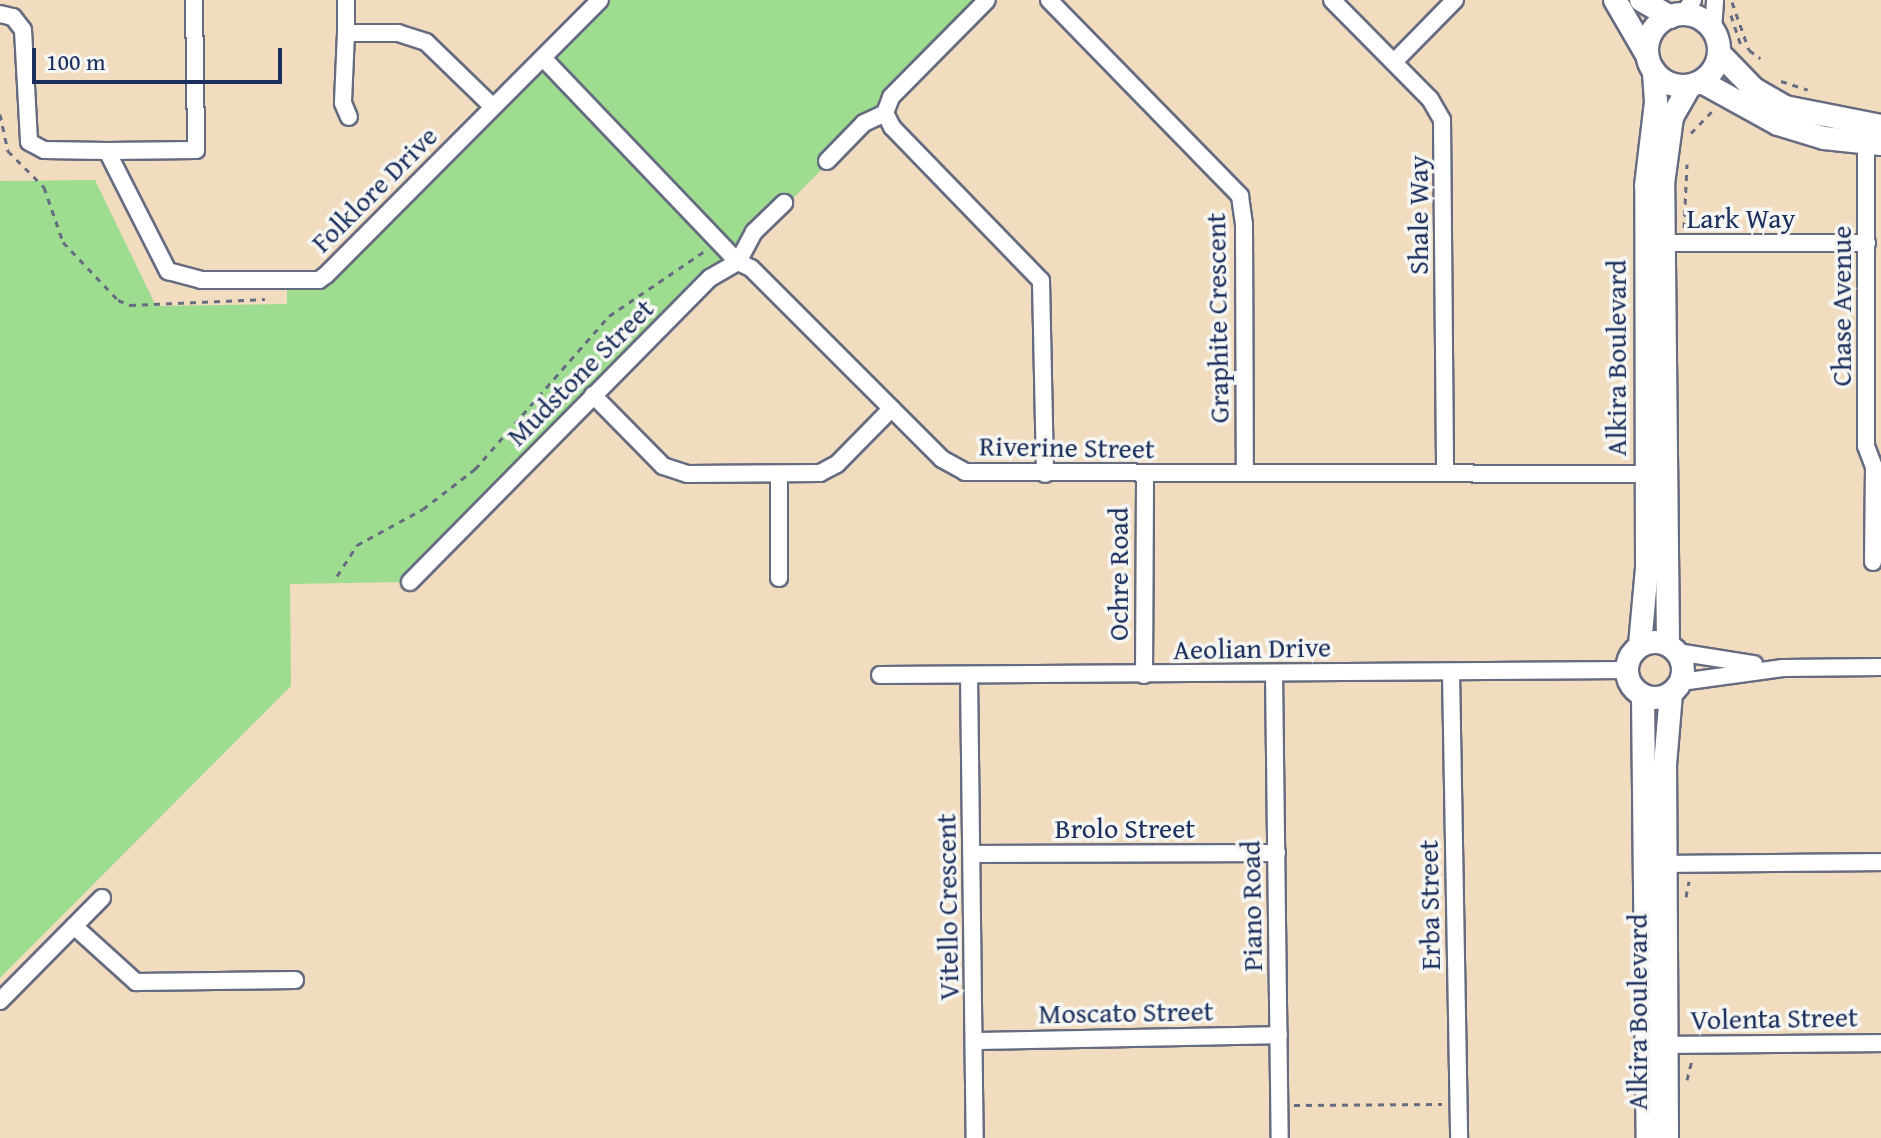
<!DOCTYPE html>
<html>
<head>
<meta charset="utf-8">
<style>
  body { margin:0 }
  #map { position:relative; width:1881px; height:1138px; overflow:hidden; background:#f2dcbf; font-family:"Gentium Book Plus",serif }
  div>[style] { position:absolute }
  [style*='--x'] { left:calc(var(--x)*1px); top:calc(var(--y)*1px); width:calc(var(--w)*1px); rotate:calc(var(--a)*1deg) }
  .green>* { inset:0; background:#9edc90 }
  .path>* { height:3px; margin-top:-1.5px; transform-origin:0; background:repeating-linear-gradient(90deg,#666c80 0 6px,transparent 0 12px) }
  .roads { filter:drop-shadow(2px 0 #666c80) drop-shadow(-2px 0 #666c80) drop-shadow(0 2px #666c80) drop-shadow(0 -2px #666c80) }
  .minor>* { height:16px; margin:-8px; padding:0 8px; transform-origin:8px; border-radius:8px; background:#fff }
  .tertiary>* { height:22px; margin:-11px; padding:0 11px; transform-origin:11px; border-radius:11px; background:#fff }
  .tertiary>.ring { margin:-11px; padding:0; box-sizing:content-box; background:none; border:22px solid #fff; border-radius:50% }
  span { translate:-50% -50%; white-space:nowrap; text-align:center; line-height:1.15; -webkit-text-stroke:7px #f6f6f2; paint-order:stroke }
  .street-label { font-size:28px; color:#1b2f5e }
  .scale { position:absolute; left:32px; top:48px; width:250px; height:36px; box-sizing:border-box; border:4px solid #1b2f5e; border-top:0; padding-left:10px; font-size:24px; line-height:28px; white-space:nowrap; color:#1b2f5e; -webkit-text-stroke:6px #f6f6f2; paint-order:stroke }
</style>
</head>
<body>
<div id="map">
  <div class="green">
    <div style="clip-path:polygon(599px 0,991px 0,410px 582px,290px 584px,291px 686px,0 978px,0 181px,95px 180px,156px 306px,287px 304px,287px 280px,318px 280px)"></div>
  </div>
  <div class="path">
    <div style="--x:1732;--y:2;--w:51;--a:70.5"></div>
    <div style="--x:1749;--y:50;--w:14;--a:36"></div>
    <div style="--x:1731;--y:15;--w:33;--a:72"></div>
    <div style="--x:1781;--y:81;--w:28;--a:18"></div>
    <div style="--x:0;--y:114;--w:38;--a:78"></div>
    <div style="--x:8;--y:151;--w:51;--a:45"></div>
    <div style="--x:44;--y:187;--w:58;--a:70.9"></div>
    <div style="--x:63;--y:242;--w:80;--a:46.5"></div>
    <div style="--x:118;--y:300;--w:13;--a:23"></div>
    <div style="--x:130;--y:305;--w:135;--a:-2.5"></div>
    <div style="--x:1691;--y:133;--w:32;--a:-46"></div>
    <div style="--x:1684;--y:228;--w:64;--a:-87.3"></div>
    <div style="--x:337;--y:576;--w:37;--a:-57"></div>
    <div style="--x:357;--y:545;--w:75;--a:-28.6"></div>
    <div style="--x:423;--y:509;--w:66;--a:-37.6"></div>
    <div style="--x:475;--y:469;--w:203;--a:-48.8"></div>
    <div style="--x:609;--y:316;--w:117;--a:-34.2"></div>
    <div style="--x:1686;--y:897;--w:16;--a:-79"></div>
    <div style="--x:1687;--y:1080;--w:21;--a:-76"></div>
    <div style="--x:1294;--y:1105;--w:148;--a:-0.4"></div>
  </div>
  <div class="roads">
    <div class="minor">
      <div style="--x:194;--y:0;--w:150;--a:89.2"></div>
      <div style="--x:196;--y:150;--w:89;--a:179.4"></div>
      <div style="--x:107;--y:151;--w:135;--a:63.1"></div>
      <div style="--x:168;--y:271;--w:34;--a:15"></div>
      <div style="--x:201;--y:280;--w:118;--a:0"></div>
      <div style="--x:319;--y:280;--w:9;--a:-36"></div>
      <div style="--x:326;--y:275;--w:388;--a:-45.1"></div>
      <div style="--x:346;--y:0;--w:33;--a:90"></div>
      <div style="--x:346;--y:33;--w:52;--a:0"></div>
      <div style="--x:398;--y:33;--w:29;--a:18"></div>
      <div style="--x:426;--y:42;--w:93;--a:44.1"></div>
      <div style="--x:1049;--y:0;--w:274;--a:45.7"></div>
      <div style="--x:1240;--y:196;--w:29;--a:82"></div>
      <div style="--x:1244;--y:225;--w:248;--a:89.8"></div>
      <div style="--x:1332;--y:0;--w:139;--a:45.3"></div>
      <div style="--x:1430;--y:99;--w:24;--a:60"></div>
      <div style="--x:1442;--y:120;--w:353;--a:89.5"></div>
      <div style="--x:0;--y:14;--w:13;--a:13"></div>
      <div style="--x:13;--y:17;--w:16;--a:52"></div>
      <div style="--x:23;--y:30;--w:112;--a:86.9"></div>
      <div style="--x:29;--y:142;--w:17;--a:28"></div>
      <div style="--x:44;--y:150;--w:63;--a:0.9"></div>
      <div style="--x:1683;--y:14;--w:17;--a:-54"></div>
      <div style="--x:1713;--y:30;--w:30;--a:-86"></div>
      <div style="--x:346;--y:33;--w:70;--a:92.5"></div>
      <div style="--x:343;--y:103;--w:15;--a:67"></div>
      <div style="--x:544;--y:59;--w:281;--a:46.3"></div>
      <div style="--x:738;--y:262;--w:14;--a:25"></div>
      <div style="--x:751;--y:268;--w:270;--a:45"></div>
      <div style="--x:942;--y:459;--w:26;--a:29"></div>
      <div style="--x:965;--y:472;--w:691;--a:0.17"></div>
      <div style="--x:1394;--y:62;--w:87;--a:-45.5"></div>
      <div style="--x:885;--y:113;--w:16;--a:63"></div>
      <div style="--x:892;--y:127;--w:214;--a:45.9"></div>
      <div style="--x:1041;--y:281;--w:193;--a:88.8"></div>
      <div style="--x:1866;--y:144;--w:302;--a:90"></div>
      <div style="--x:1866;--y:446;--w:22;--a:69"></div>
      <div style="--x:1874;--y:467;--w:95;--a:90.6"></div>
      <div style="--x:827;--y:161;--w:53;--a:-45.8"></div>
      <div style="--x:864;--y:123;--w:23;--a:-25"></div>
      <div style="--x:885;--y:113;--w:17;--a:-69"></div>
      <div style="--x:891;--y:97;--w:136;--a:-45.3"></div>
      <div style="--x:1663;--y:243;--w:204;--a:0"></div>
      <div style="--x:593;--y:395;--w:100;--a:45.4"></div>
      <div style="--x:663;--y:466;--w:26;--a:18"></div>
      <div style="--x:688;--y:474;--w:132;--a:-0.4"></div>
      <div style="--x:820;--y:473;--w:19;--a:-28"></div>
      <div style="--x:837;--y:464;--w:78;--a:-45.5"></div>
      <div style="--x:779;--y:476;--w:102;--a:90"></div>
      <div style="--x:410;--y:582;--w:427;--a:-45.4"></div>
      <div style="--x:710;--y:278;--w:32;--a:-30"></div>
      <div style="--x:738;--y:262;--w:34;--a:-62"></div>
      <div style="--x:754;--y:232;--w:42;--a:-44"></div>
      <div style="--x:1677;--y:652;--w:78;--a:8.9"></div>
      <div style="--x:1451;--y:672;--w:466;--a:89"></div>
      <div style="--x:1274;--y:674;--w:464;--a:89.3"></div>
      <div style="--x:880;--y:675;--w:746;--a:-0.38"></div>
      <div style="--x:969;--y:675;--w:463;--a:89.3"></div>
      <div style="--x:1144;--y:675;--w:201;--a:-89.7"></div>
      <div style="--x:1681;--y:682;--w:103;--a:-7.8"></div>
      <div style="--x:1783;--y:668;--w:98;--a:-0.6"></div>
      <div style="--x:973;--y:854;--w:304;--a:-0.2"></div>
      <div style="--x:1666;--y:864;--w:215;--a:-0.5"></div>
      <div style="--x:74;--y:926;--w:84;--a:42.1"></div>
      <div style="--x:136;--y:982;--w:159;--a:-0.7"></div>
      <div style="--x:0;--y:1001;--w:145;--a:-45.3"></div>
      <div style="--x:974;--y:1041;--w:305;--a:-1.1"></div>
      <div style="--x:1668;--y:1045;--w:213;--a:-0.5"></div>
    </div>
    <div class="tertiary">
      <div style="--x:1615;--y:0;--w:64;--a:59.8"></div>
      <div style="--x:1641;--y:0;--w:34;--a:30"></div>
      <div class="ring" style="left:1647px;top:14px;width:50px;height:50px"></div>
      <div style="--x:1719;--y:53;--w:50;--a:45.8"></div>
      <div style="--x:1754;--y:89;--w:36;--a:30"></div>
      <div style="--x:1785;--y:107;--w:98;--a:11.2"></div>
      <div style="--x:1702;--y:82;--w:87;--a:28.9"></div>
      <div style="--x:1778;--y:124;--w:48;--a:16.9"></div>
      <div style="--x:1824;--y:138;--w:57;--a:6"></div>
      <div class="ring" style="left:1627px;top:642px;width:34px;height:34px"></div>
      <div style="--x:1668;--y:644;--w:460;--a:-90.6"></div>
      <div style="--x:1663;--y:184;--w:68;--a:-82.3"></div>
      <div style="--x:1672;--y:117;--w:36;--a:-60"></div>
      <div style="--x:1640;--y:645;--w:77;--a:-84.8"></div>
      <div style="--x:1647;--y:568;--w:382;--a:-90.1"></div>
      <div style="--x:1646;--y:186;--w:85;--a:-83.2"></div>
      <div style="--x:1656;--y:102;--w:31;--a:-94"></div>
      <div style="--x:1643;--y:696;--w:442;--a:89.4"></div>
      <div style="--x:1667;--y:1138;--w:373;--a:-90.3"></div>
      <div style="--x:1665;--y:765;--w:72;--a:-85.2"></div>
    </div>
  </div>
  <div class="street-label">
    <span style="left:374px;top:189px;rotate:-45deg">Folklore Drive</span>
    <span style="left:1418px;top:215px;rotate:-90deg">Shale Way</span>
    <span style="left:1741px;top:218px">Lark Way</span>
    <span style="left:1841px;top:306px;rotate:-90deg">Chase Avenue</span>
    <span style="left:1217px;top:318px;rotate:-91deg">Graphite Crescent</span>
    <span style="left:1616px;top:358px;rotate:-90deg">Alkira Boulevard</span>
    <span style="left:580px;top:372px;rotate:-45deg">Mudstone Street</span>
    <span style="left:1067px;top:447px;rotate:1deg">Riverine Street</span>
    <span style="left:1118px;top:574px;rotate:-90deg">Ochre Road</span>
    <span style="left:1252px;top:648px;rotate:-1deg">Aeolian Drive</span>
    <span style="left:1125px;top:828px">Brolo Street</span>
    <span style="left:1429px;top:905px;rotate:-91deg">Erba Street</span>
    <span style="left:1251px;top:906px;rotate:-91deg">Piano Road</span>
    <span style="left:947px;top:907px;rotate:-91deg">Vitello Crescent</span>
    <span style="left:1126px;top:1012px;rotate:-1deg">Moscato Street</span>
    <span style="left:1637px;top:1012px;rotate:-90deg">Alkira Boulevard</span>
    <span style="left:1774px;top:1018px;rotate:-1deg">Volenta Street</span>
  </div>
  <div class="scale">100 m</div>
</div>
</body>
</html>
